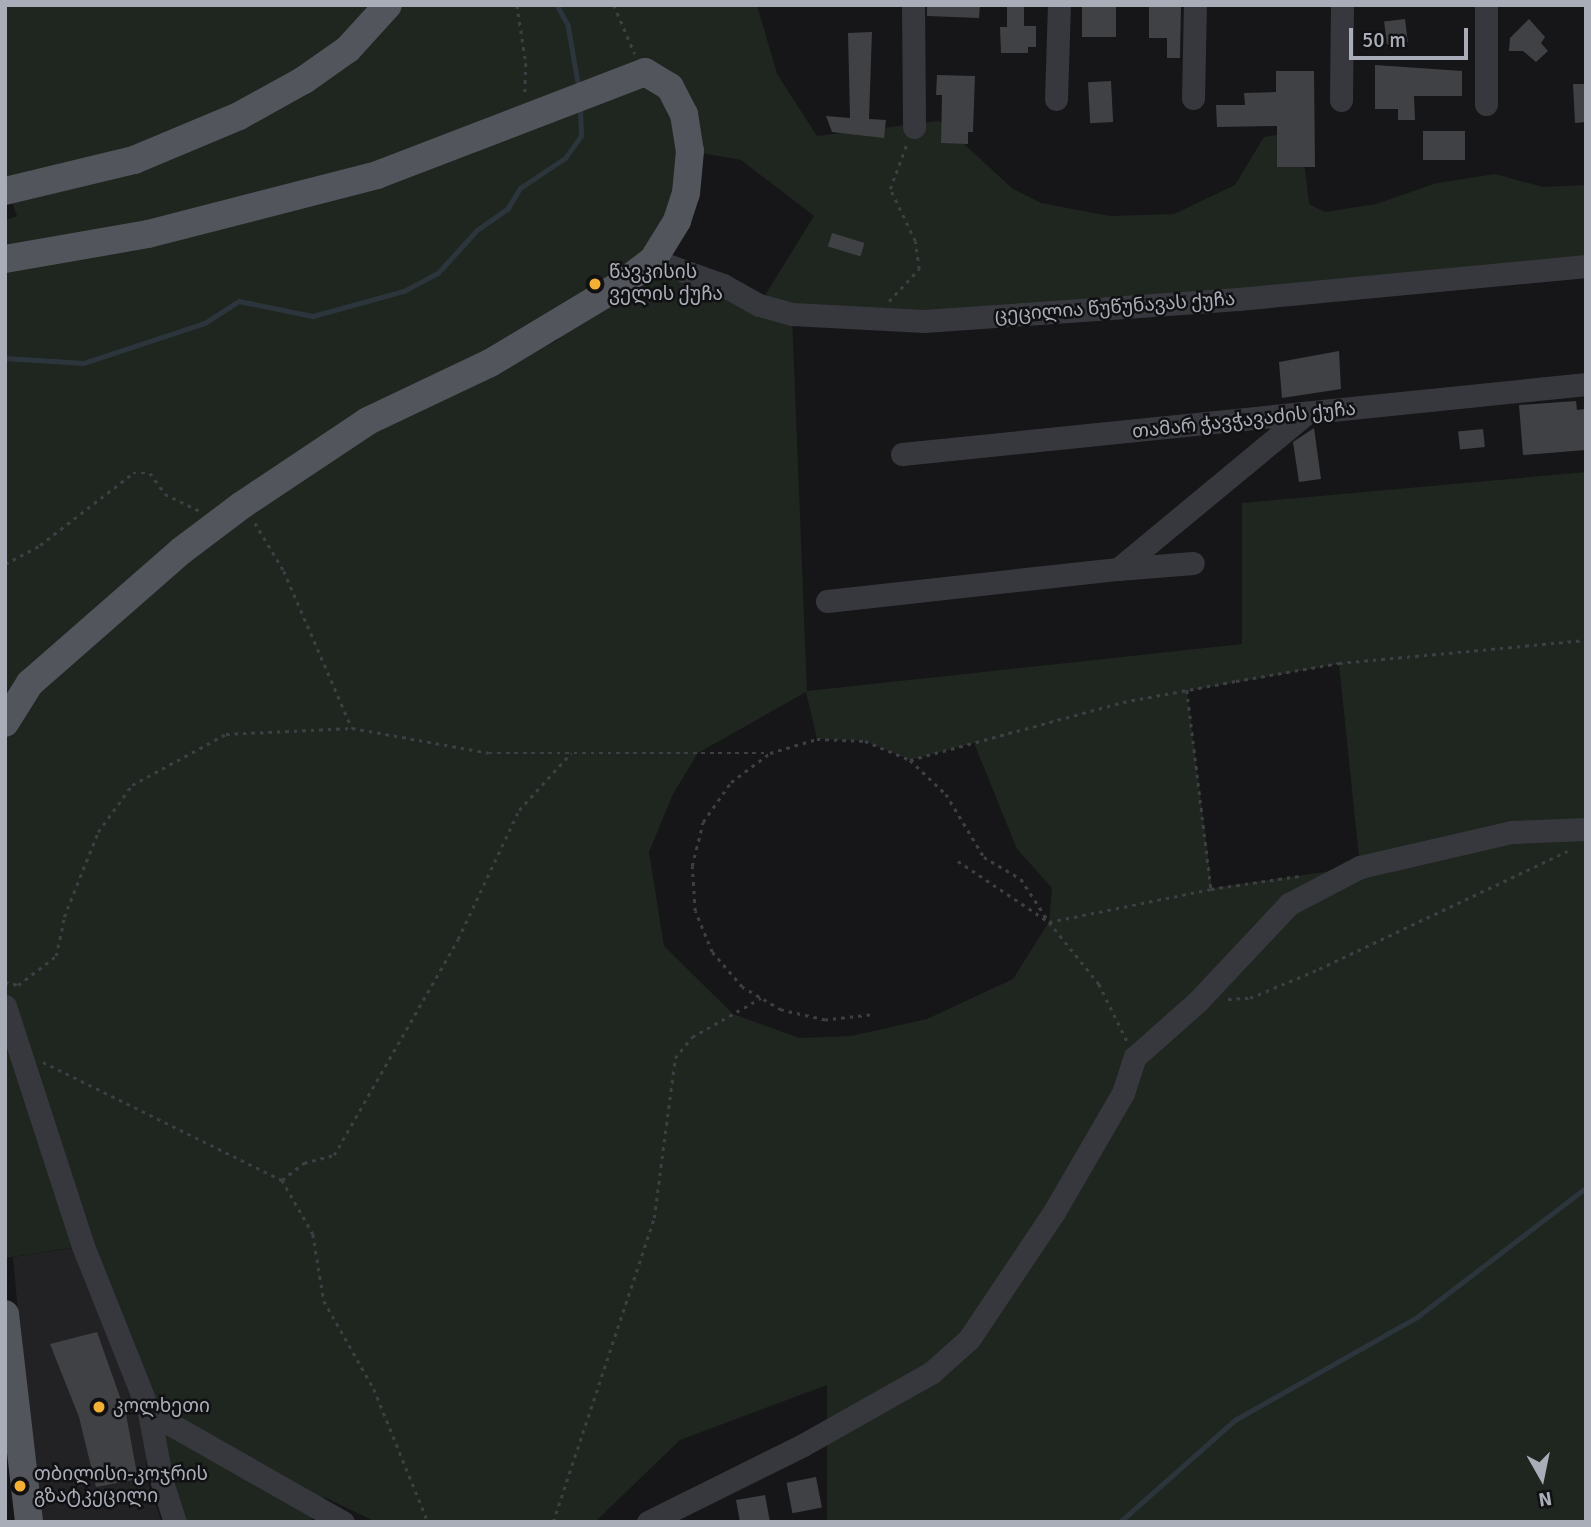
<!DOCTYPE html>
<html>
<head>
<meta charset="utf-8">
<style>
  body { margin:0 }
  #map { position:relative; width:1591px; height:1527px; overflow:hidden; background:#161618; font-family:Signika,"Noto Sans Georgian",sans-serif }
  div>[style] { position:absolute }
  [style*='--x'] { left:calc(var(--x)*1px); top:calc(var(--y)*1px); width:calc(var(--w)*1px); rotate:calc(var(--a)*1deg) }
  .built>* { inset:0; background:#222225 }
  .green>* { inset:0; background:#1e261f }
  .stream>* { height:4.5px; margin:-2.25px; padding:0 2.25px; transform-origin:2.25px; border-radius:2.25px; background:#2c353c }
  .building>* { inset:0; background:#404145; transform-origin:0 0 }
  .path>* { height:2.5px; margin-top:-1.25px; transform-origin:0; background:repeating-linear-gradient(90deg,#3d3f44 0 3.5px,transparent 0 8.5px) }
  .minor>* { height:23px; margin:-11.5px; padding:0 11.5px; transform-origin:11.5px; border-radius:11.5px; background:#37383d }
  .major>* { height:28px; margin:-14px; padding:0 14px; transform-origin:14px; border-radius:14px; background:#53555c }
  .dots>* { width:19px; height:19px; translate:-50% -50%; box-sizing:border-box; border:4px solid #111113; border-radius:50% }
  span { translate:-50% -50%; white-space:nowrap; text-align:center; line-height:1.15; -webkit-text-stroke:5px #111113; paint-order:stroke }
  .poi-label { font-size:19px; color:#a8adb8 }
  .left { translate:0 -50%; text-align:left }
  .street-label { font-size:19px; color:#a8adb8 }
  .frame { position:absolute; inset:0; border:7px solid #a8adb8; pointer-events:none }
  .north { position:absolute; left:1507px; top:1443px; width:70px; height:70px; -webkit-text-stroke:5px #111113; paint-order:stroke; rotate:171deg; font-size:19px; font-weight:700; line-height:28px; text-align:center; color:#a8adb8 }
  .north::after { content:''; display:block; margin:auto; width:24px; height:32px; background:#a8adb8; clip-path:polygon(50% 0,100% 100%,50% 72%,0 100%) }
  .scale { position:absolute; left:1349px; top:28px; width:119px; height:32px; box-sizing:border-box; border:4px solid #a8adb8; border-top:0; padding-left:9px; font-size:21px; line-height:24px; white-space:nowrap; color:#a8adb8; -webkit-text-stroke:5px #111113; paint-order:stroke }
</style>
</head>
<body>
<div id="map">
  <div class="built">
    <div style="clip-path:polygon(73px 1248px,147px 1419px,146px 1478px,162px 1522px,37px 1522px,13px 1257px)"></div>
  </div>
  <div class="green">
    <div style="clip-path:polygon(evenodd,5px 5px,757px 5px,777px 74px,817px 136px,939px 121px,1013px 189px,1041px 203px,1110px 216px,1174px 214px,1235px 185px,1264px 137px,1291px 133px,1303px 152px,1309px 204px,1325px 212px,1376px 204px,1437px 183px,1495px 174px,1543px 187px,1586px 185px,1586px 266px,1238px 299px,792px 315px,807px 691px,1242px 644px,1242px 503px,1586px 472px,1586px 1522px,827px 1522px,827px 1385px,680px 1440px,595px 1522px,376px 1522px,324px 1497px,310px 1522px,175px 1522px,83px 1246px,5px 1258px,5px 220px,17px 216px,5px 182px,5px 5px,690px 151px,741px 160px,814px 216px,759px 305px,653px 260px,690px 151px,5px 5px,624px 284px,556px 341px,382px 427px,624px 284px,5px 5px,1339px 664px,1360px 867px,1212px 888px,1187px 691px,1339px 664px,5px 5px,806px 692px,817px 739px,865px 741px,910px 760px,974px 743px,1017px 849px,1052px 888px,1049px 922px,1013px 979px,927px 1019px,851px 1036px,799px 1038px,733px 1014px,664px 946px,649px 852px,673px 794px,698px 753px,806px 692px)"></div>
  </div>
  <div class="stream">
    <div style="--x:557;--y:5;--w:23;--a:61"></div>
    <div style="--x:568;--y:25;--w:64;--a:80.1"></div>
    <div style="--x:5;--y:358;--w:79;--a:3.6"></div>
    <div style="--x:84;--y:363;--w:127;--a:-18.3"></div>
    <div style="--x:205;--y:323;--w:40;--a:-32.9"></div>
    <div style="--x:239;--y:301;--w:76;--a:11.5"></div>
    <div style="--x:313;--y:316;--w:94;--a:-15.4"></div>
    <div style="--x:404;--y:291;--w:38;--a:-28"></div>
    <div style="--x:438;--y:273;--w:58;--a:-47.8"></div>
    <div style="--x:477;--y:230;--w:38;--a:-35"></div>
    <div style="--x:508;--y:208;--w:23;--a:-59"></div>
    <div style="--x:520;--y:188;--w:54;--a:-33.7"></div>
    <div style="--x:565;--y:158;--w:27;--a:-54"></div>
    <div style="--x:581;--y:136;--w:29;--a:-92"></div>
    <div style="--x:1120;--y:1522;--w:154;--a:-41.6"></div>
    <div style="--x:1235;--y:1420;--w:209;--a:-29.5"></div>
    <div style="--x:1417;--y:1317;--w:213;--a:-37.4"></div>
  </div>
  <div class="building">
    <div style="clip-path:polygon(927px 5px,980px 5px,979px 18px,927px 16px)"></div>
    <div style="clip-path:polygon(1007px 5px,1024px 5px,1024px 26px,1036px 26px,1036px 47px,1028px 47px,1028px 53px,1001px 53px,1000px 27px,1007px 27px)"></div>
    <div style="left:1082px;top:5px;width:34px;height:32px"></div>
    <div style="clip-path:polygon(1149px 5px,1181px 5px,1180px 58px,1167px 58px,1167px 38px,1149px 38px)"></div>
    <div style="left:1405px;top:19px;width:23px;height:21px;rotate:83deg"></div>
    <div style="clip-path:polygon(1529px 19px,1545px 37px,1541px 43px,1548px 51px,1536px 62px,1523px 51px,1509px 51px,1510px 38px)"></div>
    <div style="clip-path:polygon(872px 32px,869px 119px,886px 120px,884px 138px,832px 132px,826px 116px,850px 118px,848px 33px)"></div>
    <div style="clip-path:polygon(1375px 65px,1462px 71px,1462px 96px,1414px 96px,1415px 120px,1398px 120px,1398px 109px,1375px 109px)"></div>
    <div style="clip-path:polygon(1276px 71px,1314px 71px,1315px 167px,1277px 167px,1277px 126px,1217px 127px,1216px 105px,1245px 105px,1244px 93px,1276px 92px)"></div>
    <div style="clip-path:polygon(937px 75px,975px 76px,973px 132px,968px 132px,968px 144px,941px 143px,942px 95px,936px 95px)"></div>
    <div style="left:1111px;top:81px;width:41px;height:23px;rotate:87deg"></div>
    <div style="clip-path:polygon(1573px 84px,1586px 84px,1586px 122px,1575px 123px)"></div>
    <div style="left:1423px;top:131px;width:42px;height:29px"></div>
    <div style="left:832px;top:233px;width:34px;height:14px;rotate:17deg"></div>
    <div style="clip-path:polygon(1339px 351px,1341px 389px,1282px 398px,1279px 362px)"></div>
    <div style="clip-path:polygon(1576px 401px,1577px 410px,1585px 409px,1586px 450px,1523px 455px,1519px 405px)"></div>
    <div style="clip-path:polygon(1314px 428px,1321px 479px,1299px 482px,1293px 442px)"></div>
    <div style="left:1483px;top:429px;width:18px;height:25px;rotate:84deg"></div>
    <div style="clip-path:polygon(97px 1332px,126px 1414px,138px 1479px,96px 1487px,79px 1417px,50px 1344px)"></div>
    <div style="left:816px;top:1477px;width:31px;height:30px;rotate:79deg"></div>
    <div style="clip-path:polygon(765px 1495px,770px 1522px,740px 1522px,736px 1500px)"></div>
  </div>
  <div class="path">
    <div style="--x:517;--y:5;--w:59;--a:81.2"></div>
    <div style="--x:526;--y:63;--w:32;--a:92"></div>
    <div style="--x:614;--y:5;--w:53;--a:66.8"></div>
    <div style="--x:889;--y:301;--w:44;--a:-46.8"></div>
    <div style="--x:919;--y:269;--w:28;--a:-98"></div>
    <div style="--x:915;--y:241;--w:58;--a:-115.7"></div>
    <div style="--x:890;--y:189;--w:49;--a:-69.7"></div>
    <div style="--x:255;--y:523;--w:56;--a:58.9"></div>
    <div style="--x:284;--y:571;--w:171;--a:66.6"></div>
    <div style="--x:5;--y:564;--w:40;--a:-28"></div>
    <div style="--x:40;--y:545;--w:118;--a:-37.7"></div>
    <div style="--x:133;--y:473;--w:17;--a:0"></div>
    <div style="--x:150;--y:473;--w:26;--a:54"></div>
    <div style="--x:165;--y:494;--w:39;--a:26"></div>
    <div style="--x:1187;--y:690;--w:200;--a:83.1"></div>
    <div style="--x:910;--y:760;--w:221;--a:-15.2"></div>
    <div style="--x:1123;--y:702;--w:115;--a:-10.5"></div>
    <div style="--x:1236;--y:681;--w:105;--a:-9.9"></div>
    <div style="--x:1339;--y:663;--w:248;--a:-5.3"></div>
    <div style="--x:958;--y:861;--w:110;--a:33.8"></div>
    <div style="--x:1049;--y:922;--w:80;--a:51.1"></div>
    <div style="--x:1099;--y:984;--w:64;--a:63.8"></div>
    <div style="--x:5;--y:982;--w:13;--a:13"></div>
    <div style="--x:18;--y:985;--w:48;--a:-37.3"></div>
    <div style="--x:56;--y:956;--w:40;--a:-78"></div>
    <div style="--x:64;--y:917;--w:92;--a:-68.2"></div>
    <div style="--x:98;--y:832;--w:58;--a:-54.1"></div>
    <div style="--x:132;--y:785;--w:107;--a:-28.5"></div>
    <div style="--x:226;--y:734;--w:126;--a:-2.7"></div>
    <div style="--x:352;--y:728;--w:139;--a:10.3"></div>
    <div style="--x:489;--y:753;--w:278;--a:0"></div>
    <div style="--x:1228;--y:999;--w:22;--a:-3"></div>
    <div style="--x:1250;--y:998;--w:75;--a:-22.8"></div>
    <div style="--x:1319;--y:969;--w:275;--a:-25.4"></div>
    <div style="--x:870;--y:1015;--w:45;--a:173.7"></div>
    <div style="--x:825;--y:1020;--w:45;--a:-167.2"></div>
    <div style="--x:781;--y:1010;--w:45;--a:-149.5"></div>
    <div style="--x:742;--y:987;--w:46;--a:-130.6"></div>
    <div style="--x:712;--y:952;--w:44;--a:-112.5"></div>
    <div style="--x:695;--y:911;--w:45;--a:-93.8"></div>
    <div style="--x:692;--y:866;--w:45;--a:-76"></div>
    <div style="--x:703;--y:822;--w:49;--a:-55"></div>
    <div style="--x:731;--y:782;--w:49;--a:-36.6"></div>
    <div style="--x:770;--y:753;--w:49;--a:-16.6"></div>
    <div style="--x:817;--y:739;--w:48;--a:2.4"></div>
    <div style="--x:865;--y:741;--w:49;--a:22.9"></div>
    <div style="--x:910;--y:760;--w:50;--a:43.4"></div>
    <div style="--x:946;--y:794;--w:74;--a:58.9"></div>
    <div style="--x:984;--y:857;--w:43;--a:30.7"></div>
    <div style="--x:1021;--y:879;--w:51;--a:56.9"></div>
    <div style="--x:1049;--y:922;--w:165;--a:-11.5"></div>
    <div style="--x:1211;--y:889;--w:89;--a:-8.4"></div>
    <div style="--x:43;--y:1062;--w:267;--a:26.3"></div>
    <div style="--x:282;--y:1180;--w:28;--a:-38"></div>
    <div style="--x:304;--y:1163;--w:31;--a:-15"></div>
    <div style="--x:334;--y:1155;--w:249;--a:-60.1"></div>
    <div style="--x:458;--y:939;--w:143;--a:-64.7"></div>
    <div style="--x:519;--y:810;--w:77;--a:-47.6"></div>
    <div style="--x:282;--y:1180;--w:62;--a:60.1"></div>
    <div style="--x:313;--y:1234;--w:68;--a:80.7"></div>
    <div style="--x:324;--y:1301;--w:101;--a:60.4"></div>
    <div style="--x:374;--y:1389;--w:144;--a:67.9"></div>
    <div style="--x:553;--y:1522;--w:320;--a:-71.6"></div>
    <div style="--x:654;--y:1218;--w:161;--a:-82.5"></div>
    <div style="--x:675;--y:1058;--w:27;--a:-51"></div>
    <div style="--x:692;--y:1037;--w:79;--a:-29.5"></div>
  </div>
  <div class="minor">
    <div style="--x:913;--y:5;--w:122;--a:89.5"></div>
    <div style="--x:1193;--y:98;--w:93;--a:-88.8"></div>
    <div style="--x:1056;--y:99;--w:94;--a:-88.2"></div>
    <div style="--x:1341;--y:100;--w:95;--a:-89.4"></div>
    <div style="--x:1486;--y:104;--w:99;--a:-90"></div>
    <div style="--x:653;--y:260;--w:74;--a:19.7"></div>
    <div style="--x:723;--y:285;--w:41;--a:29.1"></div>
    <div style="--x:759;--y:305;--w:34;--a:15"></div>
    <div style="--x:792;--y:314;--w:132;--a:3"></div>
    <div style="--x:924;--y:321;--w:315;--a:-4"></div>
    <div style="--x:1238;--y:299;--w:350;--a:-5.4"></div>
    <div style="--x:902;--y:454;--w:688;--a:-5.84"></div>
    <div style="--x:1118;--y:569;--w:75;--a:-4.6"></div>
    <div style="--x:827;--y:601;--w:293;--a:-6.3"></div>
    <div style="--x:1118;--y:569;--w:240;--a:-39.6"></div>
    <div style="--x:5;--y:1006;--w:252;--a:72"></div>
    <div style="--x:83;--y:1246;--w:179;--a:68.3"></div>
    <div style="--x:149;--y:1412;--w:71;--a:79.5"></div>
    <div style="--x:162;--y:1482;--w:42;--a:72"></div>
    <div style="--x:149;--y:1412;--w:223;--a:29.6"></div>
    <div style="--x:648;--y:1522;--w:173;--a:-26.4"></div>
    <div style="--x:803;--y:1445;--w:147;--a:-29.4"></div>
    <div style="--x:931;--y:1373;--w:51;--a:-41.8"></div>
    <div style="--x:969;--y:1339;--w:153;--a:-56.2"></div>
    <div style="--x:1054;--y:1212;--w:138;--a:-59.9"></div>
    <div style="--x:1123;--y:1093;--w:38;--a:-72"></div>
    <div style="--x:1135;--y:1057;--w:84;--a:-41.6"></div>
    <div style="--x:1198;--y:1001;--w:133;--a:-46.8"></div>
    <div style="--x:1289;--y:904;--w:80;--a:-27.5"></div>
    <div style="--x:1360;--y:867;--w:156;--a:-13"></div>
    <div style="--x:1512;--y:832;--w:74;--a:-2.3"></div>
  </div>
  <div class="major">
    <div style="--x:5;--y:191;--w:133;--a:-13.5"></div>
    <div style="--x:134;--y:160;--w:114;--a:-22.7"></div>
    <div style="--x:239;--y:116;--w:74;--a:-29"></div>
    <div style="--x:304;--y:80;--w:54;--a:-35.2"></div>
    <div style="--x:348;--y:49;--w:59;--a:-47.7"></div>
    <div style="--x:5;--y:259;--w:145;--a:-9.9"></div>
    <div style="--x:148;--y:234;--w:236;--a:-14.4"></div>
    <div style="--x:377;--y:175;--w:287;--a:-21"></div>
    <div style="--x:645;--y:72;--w:29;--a:31"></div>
    <div style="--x:670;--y:87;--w:30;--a:63"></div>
    <div style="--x:684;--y:114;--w:37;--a:81"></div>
    <div style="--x:690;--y:151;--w:42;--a:95.4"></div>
    <div style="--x:686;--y:193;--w:29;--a:108"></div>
    <div style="--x:677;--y:221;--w:46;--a:121.6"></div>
    <div style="--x:653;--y:260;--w:41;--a:142.9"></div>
    <div style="--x:620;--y:285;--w:152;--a:149"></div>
    <div style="--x:490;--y:363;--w:135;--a:154.6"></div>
    <div style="--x:368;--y:421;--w:151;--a:146.3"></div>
    <div style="--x:242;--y:505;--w:76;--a:143"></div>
    <div style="--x:181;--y:551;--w:201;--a:138.8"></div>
    <div style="--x:30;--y:683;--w:47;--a:122"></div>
    <div style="--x:5;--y:1314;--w:209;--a:83.4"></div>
  </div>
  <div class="dots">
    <div style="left:595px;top:284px;background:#f2b134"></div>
    <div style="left:99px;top:1407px;background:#f2b134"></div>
    <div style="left:20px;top:1486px;background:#f2b134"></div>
  </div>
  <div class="poi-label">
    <span class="left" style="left:609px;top:284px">წავკისის<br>ველის ქუჩა</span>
    <span class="left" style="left:113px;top:1407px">კოლხეთი</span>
    <span class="left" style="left:34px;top:1486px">თბილისი-კოჯრის<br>გზატკეცილი</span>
  </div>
  <div class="street-label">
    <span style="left:1115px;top:308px;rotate:-4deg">ცეცილია წუწუნავას ქუჩა</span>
    <span style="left:1244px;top:421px;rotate:-6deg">თამარ ჭავჭავაძის ქუჩა</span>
  </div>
  <div class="frame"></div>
  <div class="north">N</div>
  <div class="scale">50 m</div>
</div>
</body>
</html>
